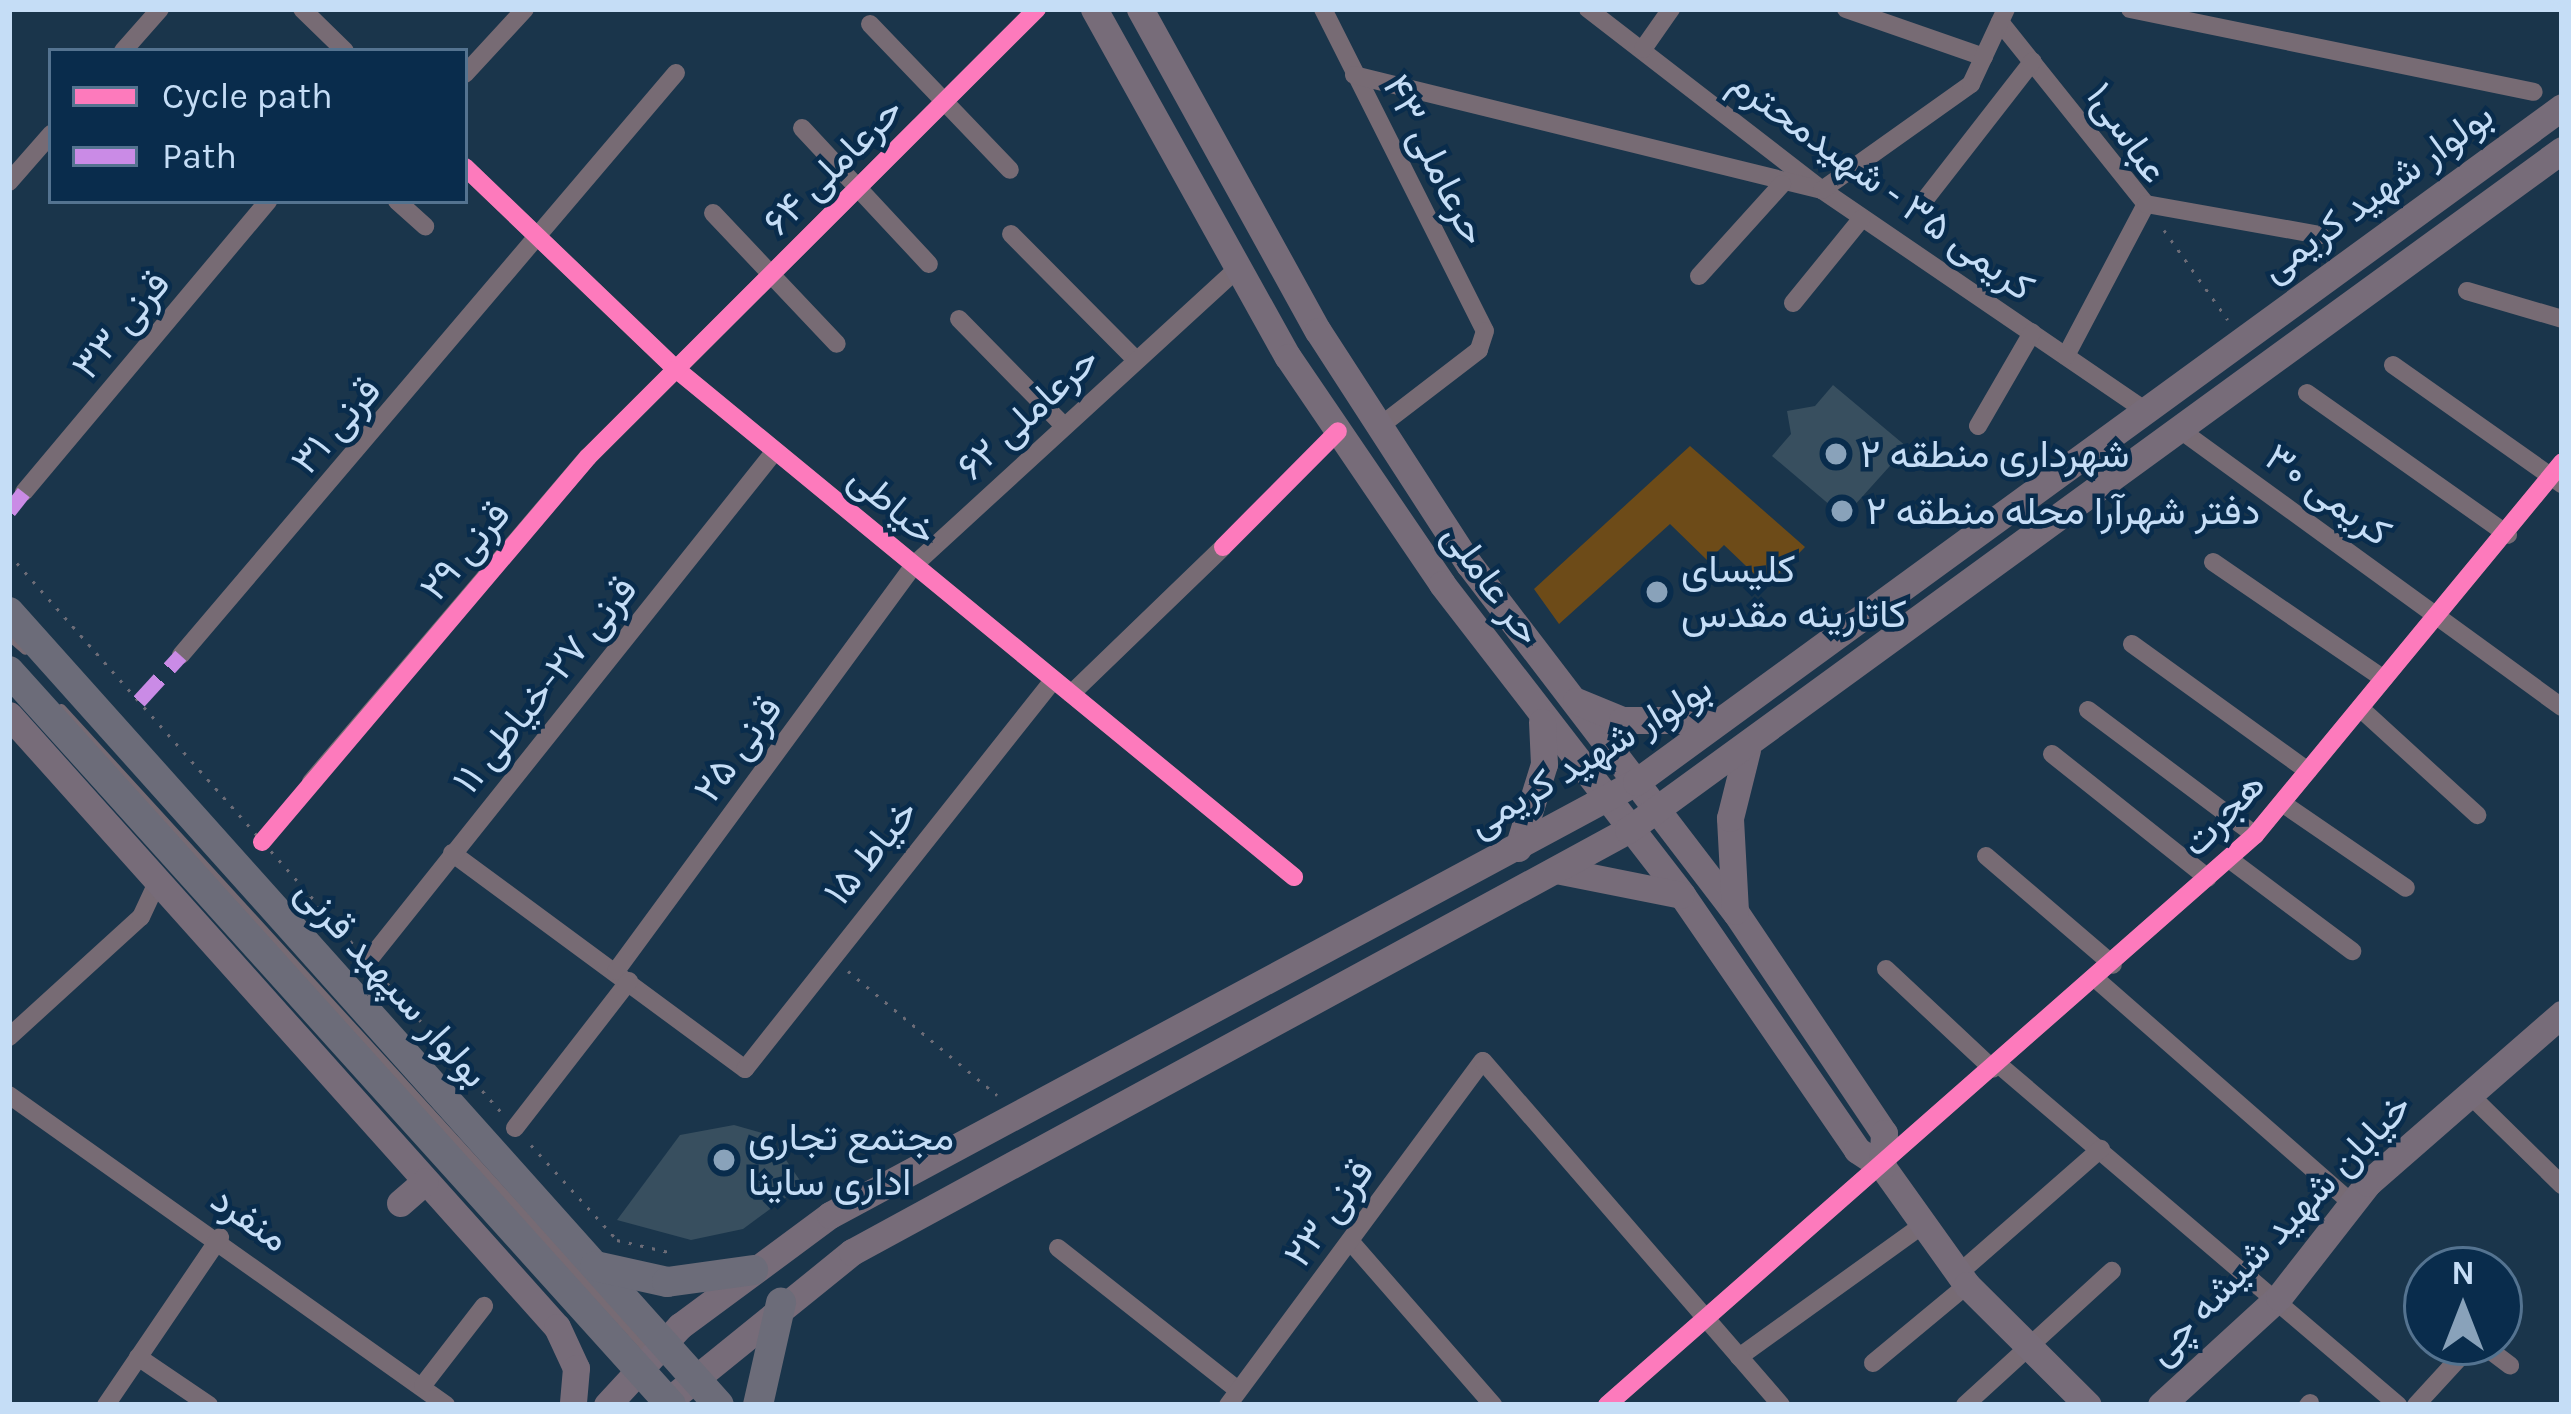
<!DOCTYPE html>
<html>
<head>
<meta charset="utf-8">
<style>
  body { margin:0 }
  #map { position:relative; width:2571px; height:1414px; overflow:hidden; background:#1a354b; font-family:Karla,Vazirmatn,sans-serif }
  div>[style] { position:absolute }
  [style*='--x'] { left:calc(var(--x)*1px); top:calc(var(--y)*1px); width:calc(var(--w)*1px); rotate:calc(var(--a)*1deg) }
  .green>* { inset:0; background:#6d4b18 }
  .building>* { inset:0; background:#384f5f }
  .path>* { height:3px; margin-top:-1.5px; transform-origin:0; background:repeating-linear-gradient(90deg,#6c6c77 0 3px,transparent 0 12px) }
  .lane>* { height:9px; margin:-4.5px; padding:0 4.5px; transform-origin:4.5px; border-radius:4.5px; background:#776b74 }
  .street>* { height:18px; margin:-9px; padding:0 9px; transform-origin:9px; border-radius:9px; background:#776b74 }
  .secondary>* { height:27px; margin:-13.5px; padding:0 13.5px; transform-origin:13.5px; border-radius:13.5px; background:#776c79 }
  .primary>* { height:30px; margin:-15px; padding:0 15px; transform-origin:15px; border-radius:15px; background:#6c6c79 }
  .quiet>* { height:15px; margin-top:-7.5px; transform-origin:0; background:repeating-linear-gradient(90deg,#ca8be6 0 30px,transparent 0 45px) }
  .cycleway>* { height:18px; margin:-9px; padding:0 9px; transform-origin:9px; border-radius:9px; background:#fd7abc }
  .dots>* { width:33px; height:33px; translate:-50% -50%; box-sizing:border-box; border:6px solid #092c4c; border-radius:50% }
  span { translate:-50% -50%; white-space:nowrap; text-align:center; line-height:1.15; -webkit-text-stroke:9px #092c4c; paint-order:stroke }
  .street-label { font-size:39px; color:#c5ddf6 }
  .poi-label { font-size:39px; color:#c5ddf6 }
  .left { translate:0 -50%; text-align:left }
  .frame { position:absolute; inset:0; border:12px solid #c5ddf6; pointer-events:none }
  .legend { position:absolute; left:48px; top:48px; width:420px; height:156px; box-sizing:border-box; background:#092c4c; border:3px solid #547390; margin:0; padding:15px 21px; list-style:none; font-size:36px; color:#c5ddf6 }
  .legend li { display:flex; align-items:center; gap:24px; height:60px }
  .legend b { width:60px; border:3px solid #547390 }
  .north { position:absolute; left:2403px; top:1246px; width:120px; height:120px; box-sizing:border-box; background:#092c4c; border:3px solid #547390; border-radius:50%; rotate:0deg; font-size:33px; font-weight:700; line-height:48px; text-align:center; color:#c5ddf6 }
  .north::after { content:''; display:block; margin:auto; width:42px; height:54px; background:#89a2ba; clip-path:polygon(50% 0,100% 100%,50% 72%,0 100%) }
</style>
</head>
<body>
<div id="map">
  <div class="green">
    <div style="clip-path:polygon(1690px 446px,1805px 547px,1767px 586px,1724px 545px,1708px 561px,1670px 524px,1559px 624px,1534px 589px)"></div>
  </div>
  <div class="building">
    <div style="clip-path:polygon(1833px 385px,1907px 447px,1844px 517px,1772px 456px,1791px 434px,1787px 411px,1815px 406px)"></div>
    <div style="clip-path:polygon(734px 1125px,769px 1135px,803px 1185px,743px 1229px,691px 1240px,617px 1220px,680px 1135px)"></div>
  </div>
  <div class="path">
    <div style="--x:2164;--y:230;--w:110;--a:54.6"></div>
    <div style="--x:9;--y:554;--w:520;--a:48.59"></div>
    <div style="--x:848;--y:971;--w:194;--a:39.8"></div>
    <div style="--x:379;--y:974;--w:183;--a:48.5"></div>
    <div style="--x:531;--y:1145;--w:128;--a:47.8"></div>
    <div style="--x:617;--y:1240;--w:53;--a:13"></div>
  </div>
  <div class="lane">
    <div style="--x:9;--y:636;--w:21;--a:41"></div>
    <div style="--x:61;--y:708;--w:871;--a:47.61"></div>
  </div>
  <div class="street">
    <div style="--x:302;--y:9;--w:60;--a:44.3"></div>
    <div style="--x:1323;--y:9;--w:360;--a:63.3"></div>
    <div style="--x:1485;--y:331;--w:20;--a:108"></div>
    <div style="--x:1479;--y:350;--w:125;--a:142.5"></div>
    <div style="--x:1588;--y:9;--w:296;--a:37.7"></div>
    <div style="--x:1822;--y:190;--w:389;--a:34.3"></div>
    <div style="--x:1846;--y:9;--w:146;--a:19.2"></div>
    <div style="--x:2130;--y:9;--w:412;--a:11.6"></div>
    <div style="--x:2000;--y:22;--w:233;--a:51.3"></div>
    <div style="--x:2146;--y:204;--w:172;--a:117.8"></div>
    <div style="--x:870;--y:24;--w:202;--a:46.2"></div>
    <div style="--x:1643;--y:49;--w:49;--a:-55"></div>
    <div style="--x:123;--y:51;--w:56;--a:-48.6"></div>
    <div style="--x:465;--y:74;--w:88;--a:-47.3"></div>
    <div style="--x:1354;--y:75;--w:482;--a:13.8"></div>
    <div style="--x:1822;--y:190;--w:183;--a:-35.4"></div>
    <div style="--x:1971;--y:84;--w:83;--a:-65"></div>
    <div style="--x:802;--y:128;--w:186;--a:47"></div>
    <div style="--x:465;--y:167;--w:292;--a:43.8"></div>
    <div style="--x:676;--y:369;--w:800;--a:39.42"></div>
    <div style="--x:9;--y:182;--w:64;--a:-48.8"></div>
    <div style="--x:1927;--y:197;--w:172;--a:-52.1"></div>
    <div style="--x:397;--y:201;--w:38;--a:42"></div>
    <div style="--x:2146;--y:204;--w:177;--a:10.1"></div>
    <div style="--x:713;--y:213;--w:180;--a:46.6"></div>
    <div style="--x:1011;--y:234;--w:176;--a:45.2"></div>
    <div style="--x:1699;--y:276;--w:124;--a:-47.9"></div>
    <div style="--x:2467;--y:291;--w:99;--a:16.4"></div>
    <div style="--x:1793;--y:303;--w:109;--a:-50.9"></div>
    <div style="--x:959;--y:319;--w:150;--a:45.5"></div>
    <div style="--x:2393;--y:365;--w:207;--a:35.2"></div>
    <div style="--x:2307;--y:393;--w:246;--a:35.2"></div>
    <div style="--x:1978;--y:426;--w:108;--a:-59.9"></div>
    <div style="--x:2179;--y:429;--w:473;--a:36"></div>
    <div style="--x:24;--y:492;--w:380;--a:-50"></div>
    <div style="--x:2213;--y:562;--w:207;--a:34.4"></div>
    <div style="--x:2132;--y:644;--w:217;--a:35.8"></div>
    <div style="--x:181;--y:655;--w:764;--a:-49.62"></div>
    <div style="--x:1071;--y:694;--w:211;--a:-44"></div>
    <div style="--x:2360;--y:708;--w:159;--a:42.4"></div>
    <div style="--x:2088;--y:710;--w:209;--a:36.8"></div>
    <div style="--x:2052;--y:754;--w:199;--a:38.5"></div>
    <div style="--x:311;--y:782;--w:427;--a:-49.6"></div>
    <div style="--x:588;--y:457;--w:634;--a:-44.94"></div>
    <div style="--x:2282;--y:803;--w:150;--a:34.4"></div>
    <div style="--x:452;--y:853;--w:364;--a:36.4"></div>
    <div style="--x:745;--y:1069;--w:496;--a:-51.6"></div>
    <div style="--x:1986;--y:856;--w:167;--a:40.6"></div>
    <div style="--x:2229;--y:859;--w:154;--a:36.8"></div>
    <div style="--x:368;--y:961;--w:652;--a:-51.41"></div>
    <div style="--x:1886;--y:969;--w:146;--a:43.1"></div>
    <div style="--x:616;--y:971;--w:504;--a:-53.72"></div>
    <div style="--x:914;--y:565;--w:440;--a:-42.5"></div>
    <div style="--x:2097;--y:980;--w:343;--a:41.2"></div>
    <div style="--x:9;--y:1037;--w:178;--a:-42.3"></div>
    <div style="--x:141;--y:917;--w:38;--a:-65"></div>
    <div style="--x:1998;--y:1064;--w:526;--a:40.45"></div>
    <div style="--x:2469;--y:1094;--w:130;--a:44.4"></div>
    <div style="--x:9;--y:1095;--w:536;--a:35.35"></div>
    <div style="--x:515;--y:1128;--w:186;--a:-52.2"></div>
    <div style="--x:1350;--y:1241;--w:218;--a:48.9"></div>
    <div style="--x:1058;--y:1248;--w:229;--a:38.3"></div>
    <div style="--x:1958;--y:1274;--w:190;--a:-41.2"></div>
    <div style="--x:2479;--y:1342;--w:39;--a:37"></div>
    <div style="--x:138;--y:1357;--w:86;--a:34.1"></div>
    <div style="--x:1739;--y:1357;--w:224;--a:-35.7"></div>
    <div style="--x:1873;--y:1363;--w:122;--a:-39.7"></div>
    <div style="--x:423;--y:1385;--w:100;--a:-52.3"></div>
    <div style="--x:106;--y:1405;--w:203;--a:-55.8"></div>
    <div style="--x:1228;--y:1405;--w:428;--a:-53.5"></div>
    <div style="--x:1483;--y:1061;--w:455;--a:49.1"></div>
    <div style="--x:1607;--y:1405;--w:863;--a:-41.34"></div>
    <div style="--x:2255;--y:835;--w:483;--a:-50.5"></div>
    <div style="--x:1965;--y:1405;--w:199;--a:-42.4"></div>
    <div style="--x:2308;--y:1405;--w:3;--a:-45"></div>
    <div style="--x:2416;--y:1405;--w:86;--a:-47.4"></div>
  </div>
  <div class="secondary">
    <div style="--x:1094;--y:9;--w:398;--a:60.9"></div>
    <div style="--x:1288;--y:357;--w:274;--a:55.8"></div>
    <div style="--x:1442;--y:584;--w:393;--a:52.3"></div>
    <div style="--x:1682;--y:895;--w:309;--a:55.5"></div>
    <div style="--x:1857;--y:1150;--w:30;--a:33"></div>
    <div style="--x:1882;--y:1166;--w:146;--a:54.5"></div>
    <div style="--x:1967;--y:1285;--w:170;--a:44.8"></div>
    <div style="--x:1140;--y:9;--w:368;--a:61.1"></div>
    <div style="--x:1318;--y:331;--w:278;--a:57.1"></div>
    <div style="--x:1469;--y:564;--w:439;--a:52.6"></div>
    <div style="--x:1736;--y:913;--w:265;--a:56.1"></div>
    <div style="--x:1884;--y:1133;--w:33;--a:93"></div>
    <div style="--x:1576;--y:701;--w:50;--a:22.4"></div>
    <div style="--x:1622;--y:720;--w:96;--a:0"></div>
    <div style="--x:9;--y:715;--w:821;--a:48.16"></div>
    <div style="--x:557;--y:1327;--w:45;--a:65.1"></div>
    <div style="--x:576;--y:1368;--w:37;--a:95"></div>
    <div style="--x:1518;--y:848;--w:88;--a:-72.8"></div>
    <div style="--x:1544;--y:764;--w:42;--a:-92.7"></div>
    <div style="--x:1556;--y:870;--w:127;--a:11.3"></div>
    <div style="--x:1735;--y:911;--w:93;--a:-93.1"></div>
    <div style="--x:1730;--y:818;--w:70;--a:-76"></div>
    <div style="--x:400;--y:1203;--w:33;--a:-41"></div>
    <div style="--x:607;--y:1405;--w:108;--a:-47.3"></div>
    <div style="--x:680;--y:1326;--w:187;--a:-36.5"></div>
    <div style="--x:830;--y:1215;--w:915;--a:-28.25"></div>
    <div style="--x:1636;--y:782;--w:1146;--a:-36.09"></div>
    <div style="--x:663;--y:1405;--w:243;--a:-39"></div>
    <div style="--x:852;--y:1252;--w:883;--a:-28.54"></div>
    <div style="--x:1628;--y:830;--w:1155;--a:-36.06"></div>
    <div style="--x:2161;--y:1405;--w:160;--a:-42.5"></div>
    <div style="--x:2279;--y:1297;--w:145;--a:-52"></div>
    <div style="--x:2368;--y:1183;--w:257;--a:-41.1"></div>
  </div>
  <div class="primary">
    <div style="--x:9;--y:612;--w:1064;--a:48.16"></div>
    <div style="--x:9;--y:671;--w:988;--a:47.95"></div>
    <div style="--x:595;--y:1266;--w:74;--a:12.5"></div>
    <div style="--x:667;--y:1282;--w:87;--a:-7.9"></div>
    <div style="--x:758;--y:1405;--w:105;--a:-77.3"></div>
  </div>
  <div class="quiet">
    <div style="--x:9;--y:511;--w:24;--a:-52"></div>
    <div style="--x:139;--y:701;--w:62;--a:-47.6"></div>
  </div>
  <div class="cycleway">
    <div style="--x:465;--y:167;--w:292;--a:43.8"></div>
    <div style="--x:676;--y:369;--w:800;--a:39.42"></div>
    <div style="--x:1223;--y:547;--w:163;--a:-45.2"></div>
    <div style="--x:262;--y:842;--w:504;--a:-49.74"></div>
    <div style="--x:588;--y:457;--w:634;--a:-44.94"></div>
    <div style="--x:1607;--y:1405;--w:863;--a:-41.34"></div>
    <div style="--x:2255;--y:835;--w:483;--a:-50.5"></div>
  </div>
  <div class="dots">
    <div style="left:1836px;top:454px;background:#89a2ba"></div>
    <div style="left:1842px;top:511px;background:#89a2ba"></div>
    <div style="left:1657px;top:592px;background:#89a2ba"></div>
    <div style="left:724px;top:1160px;background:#89a2ba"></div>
  </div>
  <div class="street-label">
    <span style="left:2127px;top:133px;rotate:55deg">عباسی۱</span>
    <span style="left:1435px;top:160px;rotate:63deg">حرعاملی ۴۳</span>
    <span style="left:833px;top:166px;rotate:-45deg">حرعاملی ۶۴</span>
    <span style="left:1882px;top:185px;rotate:36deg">کریمی ۳۵ - شهیدمحترم</span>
    <span style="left:2377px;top:192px;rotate:-36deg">بولوار شهید کریمی</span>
    <span style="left:121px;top:325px;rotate:-50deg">قرنی ۳۳</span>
    <span style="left:1028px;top:413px;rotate:-43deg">حرعاملی ۶۲</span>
    <span style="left:336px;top:426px;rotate:-49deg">قرنی ۳۱</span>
    <span style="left:2328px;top:495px;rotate:36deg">کریمی ۳۰</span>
    <span style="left:893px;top:505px;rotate:40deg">خیاطی</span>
    <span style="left:465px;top:551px;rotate:-50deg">قرنی ۲۹</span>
    <span style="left:1492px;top:584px;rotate:54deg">حر عاملی</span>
    <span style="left:545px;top:685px;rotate:-51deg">قرنی ۲۷-خیاطی ۱۱</span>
    <span style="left:738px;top:749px;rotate:-54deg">قرنی ۲۵</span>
    <span style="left:1590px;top:756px;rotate:-31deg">بولوار شهید کریمی</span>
    <span style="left:2223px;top:814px;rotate:-46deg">هجرت</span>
    <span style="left:871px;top:852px;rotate:-51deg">خیاط ۱۵</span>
    <span style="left:392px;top:983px;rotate:48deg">بولوار سپهبد قرنی</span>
    <span style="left:1329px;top:1213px;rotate:-54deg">قرنی ۲۳</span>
    <span style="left:250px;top:1219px;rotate:35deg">منفرد</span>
    <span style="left:2279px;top:1229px;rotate:-46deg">خیابان شهید شیشه چی</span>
  </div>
  <div class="poi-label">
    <span class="left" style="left:1860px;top:454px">شهرداری منطقه ۲</span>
    <span class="left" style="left:1866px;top:511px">دفتر شهرآرا محله منطقه ۲</span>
    <span class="left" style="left:1681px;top:592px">کلیسای<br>کاتارینه مقدس</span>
    <span class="left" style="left:748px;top:1160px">مجتمع تجاری<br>اداری ساینا</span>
  </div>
  <div class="frame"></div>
  <ul class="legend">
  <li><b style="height:15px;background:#fd7abc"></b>Cycle path</li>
  <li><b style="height:15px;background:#ca8be6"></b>Path</li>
  </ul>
  <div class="north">N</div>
</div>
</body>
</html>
